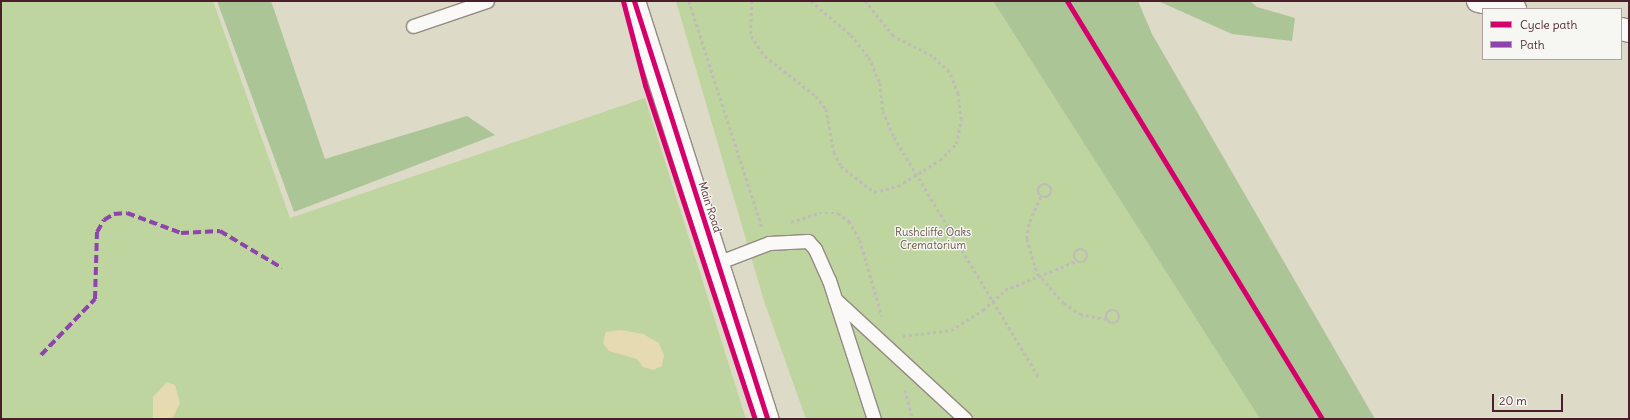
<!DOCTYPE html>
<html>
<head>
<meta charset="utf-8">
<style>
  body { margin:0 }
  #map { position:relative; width:1630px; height:420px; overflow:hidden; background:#dddac7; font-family:Delius,sans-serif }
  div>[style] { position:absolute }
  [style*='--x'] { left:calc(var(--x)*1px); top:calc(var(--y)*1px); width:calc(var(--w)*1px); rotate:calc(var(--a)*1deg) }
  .green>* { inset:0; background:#bed59f }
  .forest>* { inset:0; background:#acc596 }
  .sand>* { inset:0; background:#e6dab0 }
  .path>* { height:2.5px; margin-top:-1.25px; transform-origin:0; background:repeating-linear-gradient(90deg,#c0bbb9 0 3px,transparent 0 6px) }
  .path>.ring { margin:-1.25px; padding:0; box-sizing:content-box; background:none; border:2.5px solid #c0bbb9; border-radius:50% }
  .roads { filter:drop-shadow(1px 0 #938a82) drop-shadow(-1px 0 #938a82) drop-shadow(0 1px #938a82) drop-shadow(0 -1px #938a82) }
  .service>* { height:13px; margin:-6.5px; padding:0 6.5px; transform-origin:6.5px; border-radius:6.5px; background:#faf9f7 }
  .tertiary>* { height:22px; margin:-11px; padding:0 11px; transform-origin:11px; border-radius:11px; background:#faf9f7 }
  .quiet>* { height:4px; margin-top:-2px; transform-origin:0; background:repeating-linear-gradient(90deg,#8e44ad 0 8px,transparent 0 12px) }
  .cycleway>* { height:5px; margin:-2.5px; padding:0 2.5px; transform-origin:2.5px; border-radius:2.5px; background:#d6006c }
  span { translate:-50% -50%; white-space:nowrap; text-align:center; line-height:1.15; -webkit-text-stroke:3px #f6f6f2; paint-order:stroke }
  .street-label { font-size:11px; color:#4a1f2b }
  .park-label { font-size:11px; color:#655444 }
  .frame { position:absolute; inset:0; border:2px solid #4a1f2b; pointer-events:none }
  .legend { position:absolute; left:1482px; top:8px; width:140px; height:52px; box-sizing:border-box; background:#f6f6f2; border:1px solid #b1a0a2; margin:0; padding:5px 7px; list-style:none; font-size:12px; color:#4a1f2b }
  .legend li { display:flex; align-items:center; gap:8px; height:20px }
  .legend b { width:20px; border:1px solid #b1a0a2 }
  .scale { position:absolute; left:1492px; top:394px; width:71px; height:18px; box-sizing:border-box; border:2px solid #4a1f2b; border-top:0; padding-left:5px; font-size:12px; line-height:14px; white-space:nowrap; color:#4a1f2b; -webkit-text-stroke:3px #f6f6f2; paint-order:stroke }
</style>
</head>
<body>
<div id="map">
  <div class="green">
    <div style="clip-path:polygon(1px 1px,213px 1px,290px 218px,645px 98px,746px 419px,1px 419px)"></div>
    <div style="clip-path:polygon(676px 1px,993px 1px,1260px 419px,806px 419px,764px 301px)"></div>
  </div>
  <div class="forest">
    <div style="clip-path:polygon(217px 1px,271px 1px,325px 159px,467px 116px,495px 135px,294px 212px)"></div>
    <div style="clip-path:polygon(993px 1px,1138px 1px,1152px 34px,1375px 419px,1260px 419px)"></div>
    <div style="clip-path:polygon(1158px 1px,1250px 1px,1257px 7px,1295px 18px,1292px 41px,1232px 34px)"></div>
  </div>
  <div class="sand">
    <div style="clip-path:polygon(621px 330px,643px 334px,659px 343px,664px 355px,662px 366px,653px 370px,643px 367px,637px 359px,609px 351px,603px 343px,606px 332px)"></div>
    <div style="clip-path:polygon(167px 382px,175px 385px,180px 403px,172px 419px,153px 419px,153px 397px)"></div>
  </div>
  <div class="path">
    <div style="--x:689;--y:1;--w:237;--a:72.1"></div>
    <div style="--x:752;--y:1;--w:35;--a:92"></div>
    <div style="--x:751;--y:36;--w:24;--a:55"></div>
    <div style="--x:765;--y:56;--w:65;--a:38.1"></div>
    <div style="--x:816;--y:96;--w:16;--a:52"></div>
    <div style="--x:826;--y:109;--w:44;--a:79.5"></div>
    <div style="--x:834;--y:152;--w:16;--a:63"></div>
    <div style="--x:841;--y:166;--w:42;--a:38.2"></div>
    <div style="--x:874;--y:192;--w:25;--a:-14"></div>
    <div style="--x:898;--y:186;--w:49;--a:-31.8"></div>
    <div style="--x:940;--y:160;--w:23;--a:-45"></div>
    <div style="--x:956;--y:144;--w:25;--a:-78"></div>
    <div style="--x:961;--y:120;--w:26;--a:-97"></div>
    <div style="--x:958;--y:94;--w:24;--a:-112"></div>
    <div style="--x:949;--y:72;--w:23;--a:-137"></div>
    <div style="--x:932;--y:56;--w:44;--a:-152.9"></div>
    <div style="--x:893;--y:36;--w:45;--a:-128.7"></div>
    <div style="--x:811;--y:1;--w:52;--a:40.4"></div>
    <div style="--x:851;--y:35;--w:28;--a:51"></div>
    <div style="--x:869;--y:57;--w:28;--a:67"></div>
    <div style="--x:880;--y:83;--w:28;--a:84"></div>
    <div style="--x:883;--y:111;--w:28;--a:67"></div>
    <div style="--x:894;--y:137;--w:280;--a:58.9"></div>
    <div class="ring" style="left:1038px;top:184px;width:11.5px;height:11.5px"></div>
    <div style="--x:1041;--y:197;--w:30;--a:114"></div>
    <div style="--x:1029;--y:224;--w:15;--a:98"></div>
    <div style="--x:1027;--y:239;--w:37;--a:73"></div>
    <div style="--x:1038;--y:274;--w:39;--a:48"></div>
    <div style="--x:1064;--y:303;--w:19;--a:35"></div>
    <div style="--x:1080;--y:314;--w:26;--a:11"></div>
    <div style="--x:791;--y:222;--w:29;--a:-18"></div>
    <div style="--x:819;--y:213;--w:19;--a:0"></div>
    <div style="--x:838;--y:213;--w:14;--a:36"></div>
    <div style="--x:849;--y:221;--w:22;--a:60"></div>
    <div style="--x:860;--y:240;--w:79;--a:73.9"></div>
    <div class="ring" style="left:1074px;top:249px;width:11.5px;height:11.5px"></div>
    <div class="ring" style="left:1106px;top:310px;width:11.5px;height:11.5px"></div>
    <div style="--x:903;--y:336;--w:48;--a:-7.1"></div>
    <div style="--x:951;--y:330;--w:38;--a:-32"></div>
    <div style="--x:983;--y:310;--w:30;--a:-42"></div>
    <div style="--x:1005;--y:290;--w:77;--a:-22.2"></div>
    <div style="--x:905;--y:390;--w:30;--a:75"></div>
  </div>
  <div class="roads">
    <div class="service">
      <div style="--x:413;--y:26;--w:78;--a:-18.7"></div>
      <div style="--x:717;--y:263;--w:56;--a:-21"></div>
      <div style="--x:769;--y:243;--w:39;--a:-3"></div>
      <div style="--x:808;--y:241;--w:11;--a:49"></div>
      <div style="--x:815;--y:249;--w:34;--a:66"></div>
      <div style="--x:829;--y:280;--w:146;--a:72.1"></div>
      <div style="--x:835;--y:299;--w:177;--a:42.7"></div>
    </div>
    <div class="tertiary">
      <div style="--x:634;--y:1;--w:439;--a:72.3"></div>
      <div style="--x:1478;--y:1;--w:38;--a:12"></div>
      <div style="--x:1621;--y:29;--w:8;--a:14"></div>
    </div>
  </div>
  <div class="quiet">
    <div style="--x:41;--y:355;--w:78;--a:-46"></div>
    <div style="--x:95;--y:299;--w:67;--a:-88.3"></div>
    <div style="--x:97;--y:232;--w:14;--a:-60"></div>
    <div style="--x:104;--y:220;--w:12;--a:-31"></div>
    <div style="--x:114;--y:214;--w:13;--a:-4"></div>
    <div style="--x:127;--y:213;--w:58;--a:20.3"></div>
    <div style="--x:181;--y:233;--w:39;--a:-3"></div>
    <div style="--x:220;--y:231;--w:72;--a:30.8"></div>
  </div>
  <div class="cycleway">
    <div style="--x:623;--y:1;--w:87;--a:75.3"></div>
    <div style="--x:645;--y:85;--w:352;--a:71.8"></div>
    <div style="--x:634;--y:1;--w:439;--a:72.3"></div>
    <div style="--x:1067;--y:1;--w:490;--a:58.6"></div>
  </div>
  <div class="street-label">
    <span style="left:710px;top:207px;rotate:72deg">Main Road</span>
  </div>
  <div class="park-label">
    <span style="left:933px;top:239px">Rushcliffe Oaks<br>Crematorium</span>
  </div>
  <div class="frame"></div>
  <ul class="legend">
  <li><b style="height:5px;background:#d6006c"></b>Cycle path</li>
  <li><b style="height:5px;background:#8e44ad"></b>Path</li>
  </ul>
  <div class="scale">20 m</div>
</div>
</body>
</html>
